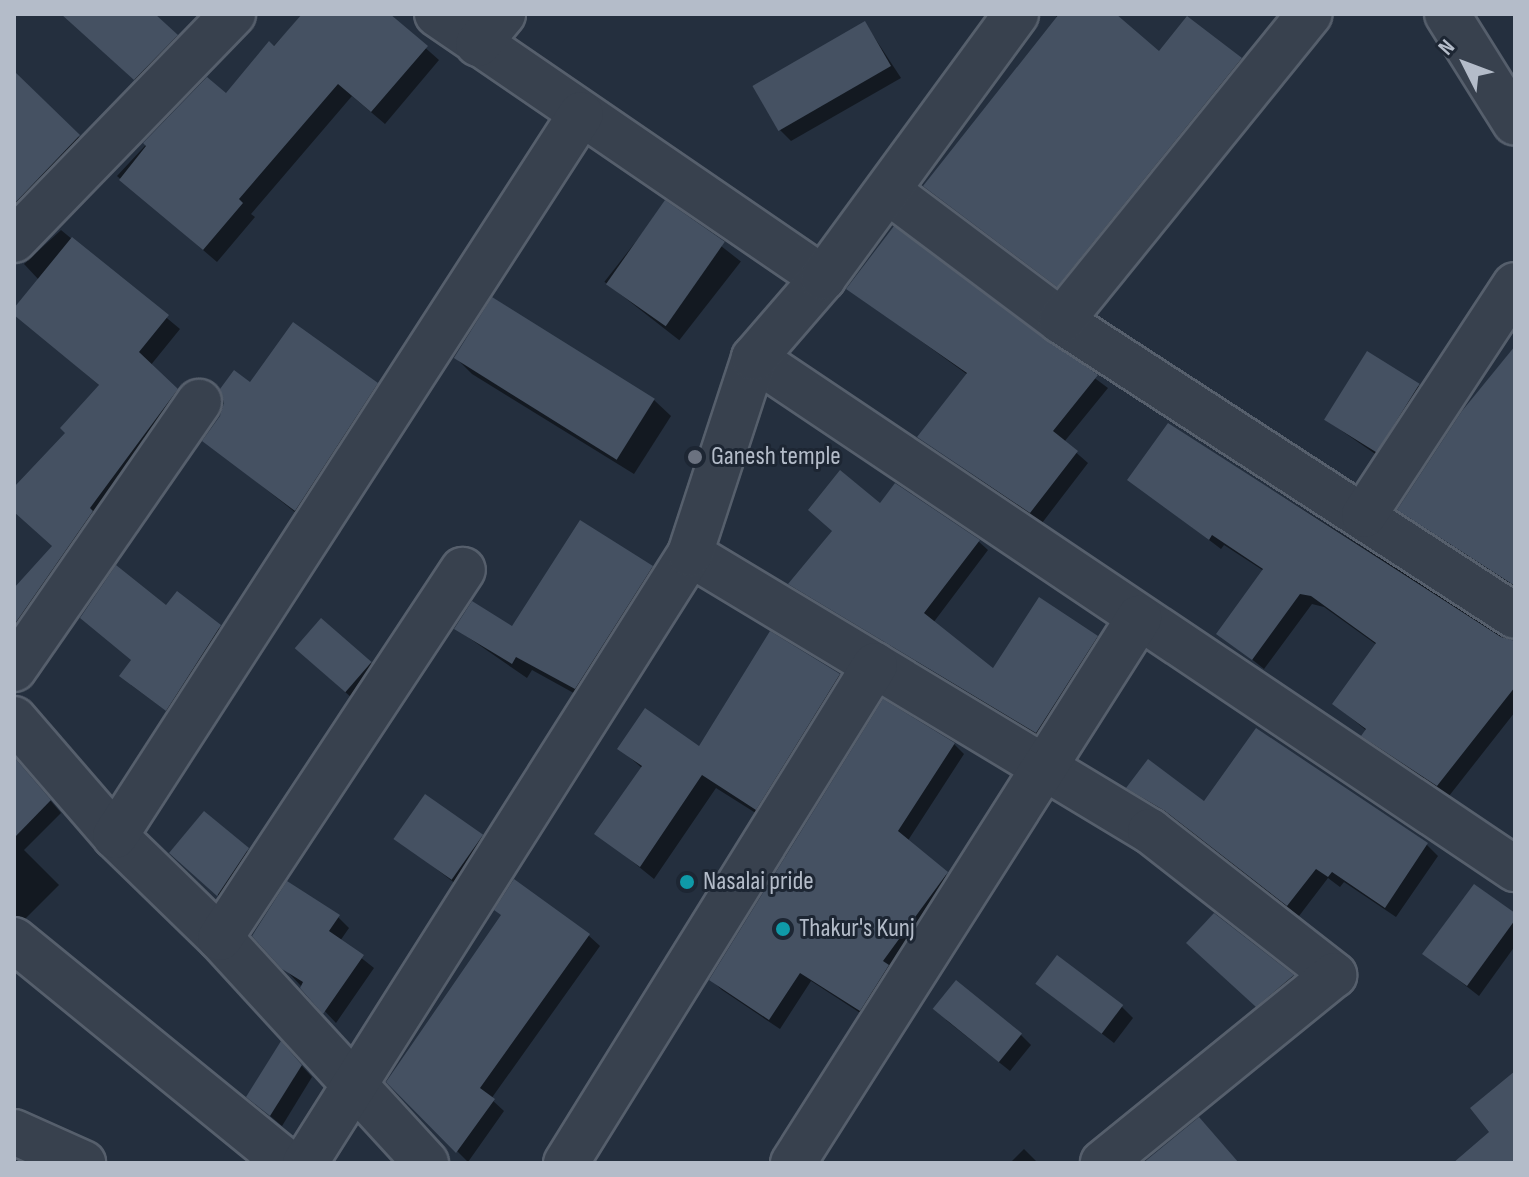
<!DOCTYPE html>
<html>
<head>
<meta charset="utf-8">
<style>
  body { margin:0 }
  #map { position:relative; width:1529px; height:1177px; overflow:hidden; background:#242f3e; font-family:"Sofia Sans Condensed",sans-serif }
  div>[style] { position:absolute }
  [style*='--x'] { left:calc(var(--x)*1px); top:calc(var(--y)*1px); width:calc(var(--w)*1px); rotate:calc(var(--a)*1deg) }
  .shadow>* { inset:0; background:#0007; transform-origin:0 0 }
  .building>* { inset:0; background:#455162; transform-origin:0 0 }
  .roads { filter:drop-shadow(2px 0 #565f6c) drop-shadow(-2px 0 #565f6c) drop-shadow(0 2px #565f6c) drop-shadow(0 -2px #565f6c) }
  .minor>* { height:44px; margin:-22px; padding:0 22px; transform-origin:22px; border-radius:22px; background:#38414e }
  .dots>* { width:22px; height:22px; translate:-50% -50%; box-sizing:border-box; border:4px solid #1d2633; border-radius:50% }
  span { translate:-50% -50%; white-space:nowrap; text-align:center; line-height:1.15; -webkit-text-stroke:6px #1d2633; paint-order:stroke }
  .poi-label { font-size:26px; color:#b4bcc9 }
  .left { translate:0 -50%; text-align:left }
  .frame { position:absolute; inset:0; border:16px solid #b4bcc9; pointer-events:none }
  .north { position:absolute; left:1425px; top:24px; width:80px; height:80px; -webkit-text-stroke:6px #1d2633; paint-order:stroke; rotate:312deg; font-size:22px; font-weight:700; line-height:32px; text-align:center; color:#b4bcc9 }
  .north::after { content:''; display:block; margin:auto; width:28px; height:36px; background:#b4bcc9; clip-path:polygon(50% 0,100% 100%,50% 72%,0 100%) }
</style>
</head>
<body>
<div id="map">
  <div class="shadow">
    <div style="clip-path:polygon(78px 14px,152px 14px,188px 47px,146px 90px,83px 32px)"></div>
    <div style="clip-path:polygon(304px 14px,387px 14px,439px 60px,385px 124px,352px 96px,251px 214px,255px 217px,217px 262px,117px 176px,207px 79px,226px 96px)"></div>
    <div style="clip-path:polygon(1054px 14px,1113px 14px,1159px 54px,1241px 59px,1252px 71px,1069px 296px,926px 186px,1058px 18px)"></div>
    <div style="clip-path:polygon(865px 23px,901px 78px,791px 141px,780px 130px)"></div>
    <div style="clip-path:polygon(23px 83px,90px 148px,14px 226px,14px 92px)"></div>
    <div style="left:666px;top:203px;width:95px;height:100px;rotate:38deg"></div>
    <div style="clip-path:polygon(894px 229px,1108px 388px,1064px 442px,1088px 463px,1042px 523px,919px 437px,968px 375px,849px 289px)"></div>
    <div style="clip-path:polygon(61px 230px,180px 329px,150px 366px,189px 403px,14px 659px,14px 591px,54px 547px,14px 510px,14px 490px,68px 433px,100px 386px,14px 313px,39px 280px,24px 264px)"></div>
    <div style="clip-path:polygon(493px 300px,654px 400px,671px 416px,634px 474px,472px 374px,456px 358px)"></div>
    <div style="clip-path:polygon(1515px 371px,1515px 591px,1400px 509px)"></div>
    <div style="clip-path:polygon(251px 385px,376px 385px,391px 399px,310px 524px,205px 441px)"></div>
    <div style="clip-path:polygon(1419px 386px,1430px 397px,1387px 462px,1326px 420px)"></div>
    <div style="clip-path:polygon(1169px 425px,1515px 643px,1515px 712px,1449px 796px,1375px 746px,1364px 735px,1367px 731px,1334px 704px,1377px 645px,1324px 607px,1312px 604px,1264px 669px,1219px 633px,1264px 571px,1224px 545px,1221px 549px,1130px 480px)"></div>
    <div style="clip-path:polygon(881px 506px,978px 541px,988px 550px,933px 623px,993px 671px,1097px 637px,1106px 647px,1046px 741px,791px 584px)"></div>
    <div style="clip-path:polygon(652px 567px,666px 582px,590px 702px,532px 670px,527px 678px,456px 629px,513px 629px)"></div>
    <div style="clip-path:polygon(178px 594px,229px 636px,176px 718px,131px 685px)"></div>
    <div style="clip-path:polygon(308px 659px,371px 663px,382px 675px,361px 706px)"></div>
    <div style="clip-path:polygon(839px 675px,852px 689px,770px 822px,716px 788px,654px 879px,597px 833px,642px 768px,620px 749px,700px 748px)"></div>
    <div style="clip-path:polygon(954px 744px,964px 754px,907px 842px,957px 884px,871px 1020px,811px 981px,780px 1029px,722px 990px,711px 980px)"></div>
    <div style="clip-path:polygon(14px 758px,61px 813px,24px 850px,59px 885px,19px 925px,14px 920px)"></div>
    <div style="clip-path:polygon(1129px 787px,1426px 844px,1438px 856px,1396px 917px,1344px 882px,1340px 887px,1328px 878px,1299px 916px)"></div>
    <div style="clip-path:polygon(204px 814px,257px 859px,227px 903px,180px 862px)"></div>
    <div style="clip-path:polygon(482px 836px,493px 848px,465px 891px,396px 838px)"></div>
    <div style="clip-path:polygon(1214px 915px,1293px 977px,1303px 988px,1268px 1016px,1200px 954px)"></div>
    <div style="clip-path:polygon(1515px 916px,1515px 946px,1479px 996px,1425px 954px)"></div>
    <div style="clip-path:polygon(338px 917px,349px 928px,340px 941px,374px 968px,336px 1023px,283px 967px)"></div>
    <div style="clip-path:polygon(588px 935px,600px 946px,491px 1099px,504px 1111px,468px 1162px,388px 1082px)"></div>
    <div style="clip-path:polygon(1038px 984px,1122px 1007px,1133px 1018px,1114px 1043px)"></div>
    <div style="clip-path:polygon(946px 1020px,1020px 1034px,1031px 1045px,1010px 1071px)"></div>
    <div style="clip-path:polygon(292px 1055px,312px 1077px,282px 1126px,248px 1097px)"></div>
    <div style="clip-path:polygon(1024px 1149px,1038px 1163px,1010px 1163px)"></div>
  </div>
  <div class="building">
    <div style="clip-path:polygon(61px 14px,155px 14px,178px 35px,134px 80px)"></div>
    <div style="clip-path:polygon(302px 14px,390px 14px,428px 46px,371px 112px,338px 84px,239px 199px,243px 203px,203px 250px,119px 180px,146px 146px,143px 143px,207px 77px,226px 93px,269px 41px,274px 46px)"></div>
    <div style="clip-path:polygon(1059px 14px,1116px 14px,1159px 51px,1187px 16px,1242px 58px,1057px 287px,923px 186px)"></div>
    <div style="left:865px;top:21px;width:52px;height:130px;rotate:60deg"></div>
    <div style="clip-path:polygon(14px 71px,80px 135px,14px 204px)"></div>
    <div style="left:665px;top:200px;width:73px;height:103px;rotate:35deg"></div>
    <div style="clip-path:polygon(894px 226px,1098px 375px,1053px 431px,1078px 451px,1030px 513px,917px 437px,967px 373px,846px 289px)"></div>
    <div style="clip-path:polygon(72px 237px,169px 315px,139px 352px,178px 389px,90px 508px,93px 511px,14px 625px,14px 588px,52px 546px,14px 512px,14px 487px,65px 433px,60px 428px,99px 385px,14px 315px,14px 308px)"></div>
    <div style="left:492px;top:297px;width:192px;height:72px;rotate:32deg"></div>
    <div style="clip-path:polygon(293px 322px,378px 383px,295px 511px,202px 441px,220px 416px,224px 403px,220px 389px,234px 370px,250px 382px)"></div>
    <div style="clip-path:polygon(1515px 346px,1515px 586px,1397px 510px,1462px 411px)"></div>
    <div style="left:1367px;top:351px;width:62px;height:81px;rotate:32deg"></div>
    <div style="clip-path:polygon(1168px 423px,1501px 637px,1515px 641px,1515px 687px,1437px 786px,1361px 736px,1366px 729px,1332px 704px,1376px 643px,1311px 596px,1300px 594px,1252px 660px,1216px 634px,1263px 569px,1212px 535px,1209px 540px,1127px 480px)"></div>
    <div style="clip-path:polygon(840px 470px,880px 503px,895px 483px,980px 540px,924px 613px,993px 668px,1039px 597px,1098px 636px,1036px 733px,788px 584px,832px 531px,808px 510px)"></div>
    <div style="clip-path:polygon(580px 520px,653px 566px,575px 689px,516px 657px,512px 664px,454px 629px,472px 601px,512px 626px)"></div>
    <div style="clip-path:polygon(116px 565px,166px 605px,177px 591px,221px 625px,166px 711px,119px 676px,131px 660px,80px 618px)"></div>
    <div style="left:321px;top:618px;width:67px;height:40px;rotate:41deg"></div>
    <div style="clip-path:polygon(770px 631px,840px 674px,756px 810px,702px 775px,640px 867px,594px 834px,642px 766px,617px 749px,645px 708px,699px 746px)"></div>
    <div style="clip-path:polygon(883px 699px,955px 743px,898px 831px,948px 872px,883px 961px,889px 965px,860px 1011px,800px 973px,769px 1020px,709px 980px)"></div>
    <div style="clip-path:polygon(1256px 728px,1428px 843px,1385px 908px,1332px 872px,1328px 877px,1316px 869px,1287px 906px,1165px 811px,1126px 788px,1148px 759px,1204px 801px)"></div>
    <div style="clip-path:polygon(14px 757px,51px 800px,14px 838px)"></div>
    <div style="left:425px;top:794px;width:71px;height:55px;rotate:35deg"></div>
    <div style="clip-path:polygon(204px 811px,249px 848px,217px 896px,169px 853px)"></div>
    <div style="clip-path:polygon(514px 879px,590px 934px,480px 1088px,495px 1099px,456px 1153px,386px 1082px,501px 915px,494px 910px)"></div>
    <div style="clip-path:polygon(287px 881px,340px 915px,329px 931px,364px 955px,323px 1014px,300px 988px,303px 982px,282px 969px,252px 936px)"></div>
    <div style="clip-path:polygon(1474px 884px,1515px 913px,1515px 920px,1467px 986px,1422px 954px)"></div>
    <div style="clip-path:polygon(1214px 913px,1294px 975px,1256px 1007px,1186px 943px)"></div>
    <div style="left:1057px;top:955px;width:83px;height:36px;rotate:37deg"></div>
    <div style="left:956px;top:980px;width:85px;height:37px;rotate:39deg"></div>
    <div style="clip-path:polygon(281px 1041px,302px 1065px,270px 1116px,246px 1097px)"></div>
    <div style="clip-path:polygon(1515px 1071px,1515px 1163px,1453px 1163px,1489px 1132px,1470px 1108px)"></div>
    <div style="clip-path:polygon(1199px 1117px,1239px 1163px,1143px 1163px)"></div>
  </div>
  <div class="roads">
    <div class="minor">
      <div style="--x:437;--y:14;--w:468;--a:34.4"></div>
      <div style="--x:1447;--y:14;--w:128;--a:58"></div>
      <div style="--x:478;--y:44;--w:39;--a:-50"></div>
      <div style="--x:888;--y:191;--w:216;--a:36.9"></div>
      <div style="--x:1061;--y:321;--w:541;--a:33.01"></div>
      <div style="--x:14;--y:240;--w:315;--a:-45.9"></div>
      <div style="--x:1061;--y:321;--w:395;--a:-51"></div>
      <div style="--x:754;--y:358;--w:917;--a:33.88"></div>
      <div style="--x:1364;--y:515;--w:275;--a:-56.7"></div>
      <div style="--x:690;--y:554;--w:537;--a:31.06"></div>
      <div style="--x:1150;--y:831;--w:234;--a:38"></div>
      <div style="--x:1334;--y:975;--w:298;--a:140.9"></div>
      <div style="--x:14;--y:669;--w:325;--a:-55.3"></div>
      <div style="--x:14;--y:719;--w:155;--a:49.2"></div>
      <div style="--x:115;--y:836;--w:146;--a:44.2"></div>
      <div style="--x:220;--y:938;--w:305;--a:47.5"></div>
      <div style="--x:115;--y:836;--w:859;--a:-57.16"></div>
      <div style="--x:220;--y:938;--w:441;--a:-56.6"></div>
      <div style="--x:14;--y:940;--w:353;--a:39.2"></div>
      <div style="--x:14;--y:1132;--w:76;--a:24.2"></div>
      <div style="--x:305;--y:1163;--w:720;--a:-57.7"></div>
      <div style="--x:690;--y:554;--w:206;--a:-71.9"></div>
      <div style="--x:754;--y:358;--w:106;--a:-49.2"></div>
      <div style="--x:823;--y:278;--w:327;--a:-53.8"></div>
      <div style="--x:566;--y:1163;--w:586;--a:-58.18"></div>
      <div style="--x:793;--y:1163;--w:646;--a:-57.59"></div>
    </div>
  </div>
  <div class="dots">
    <div style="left:695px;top:457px;background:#6b7280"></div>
    <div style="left:687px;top:882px;background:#0f9aa8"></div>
    <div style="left:783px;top:929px;background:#0f9aa8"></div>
  </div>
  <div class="poi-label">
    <span class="left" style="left:711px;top:457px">Ganesh temple</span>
    <span class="left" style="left:703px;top:882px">Nasalai pride</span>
    <span class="left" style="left:799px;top:929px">Thakur's Kunj</span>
  </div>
  <div class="frame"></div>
  <div class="north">N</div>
</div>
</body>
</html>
